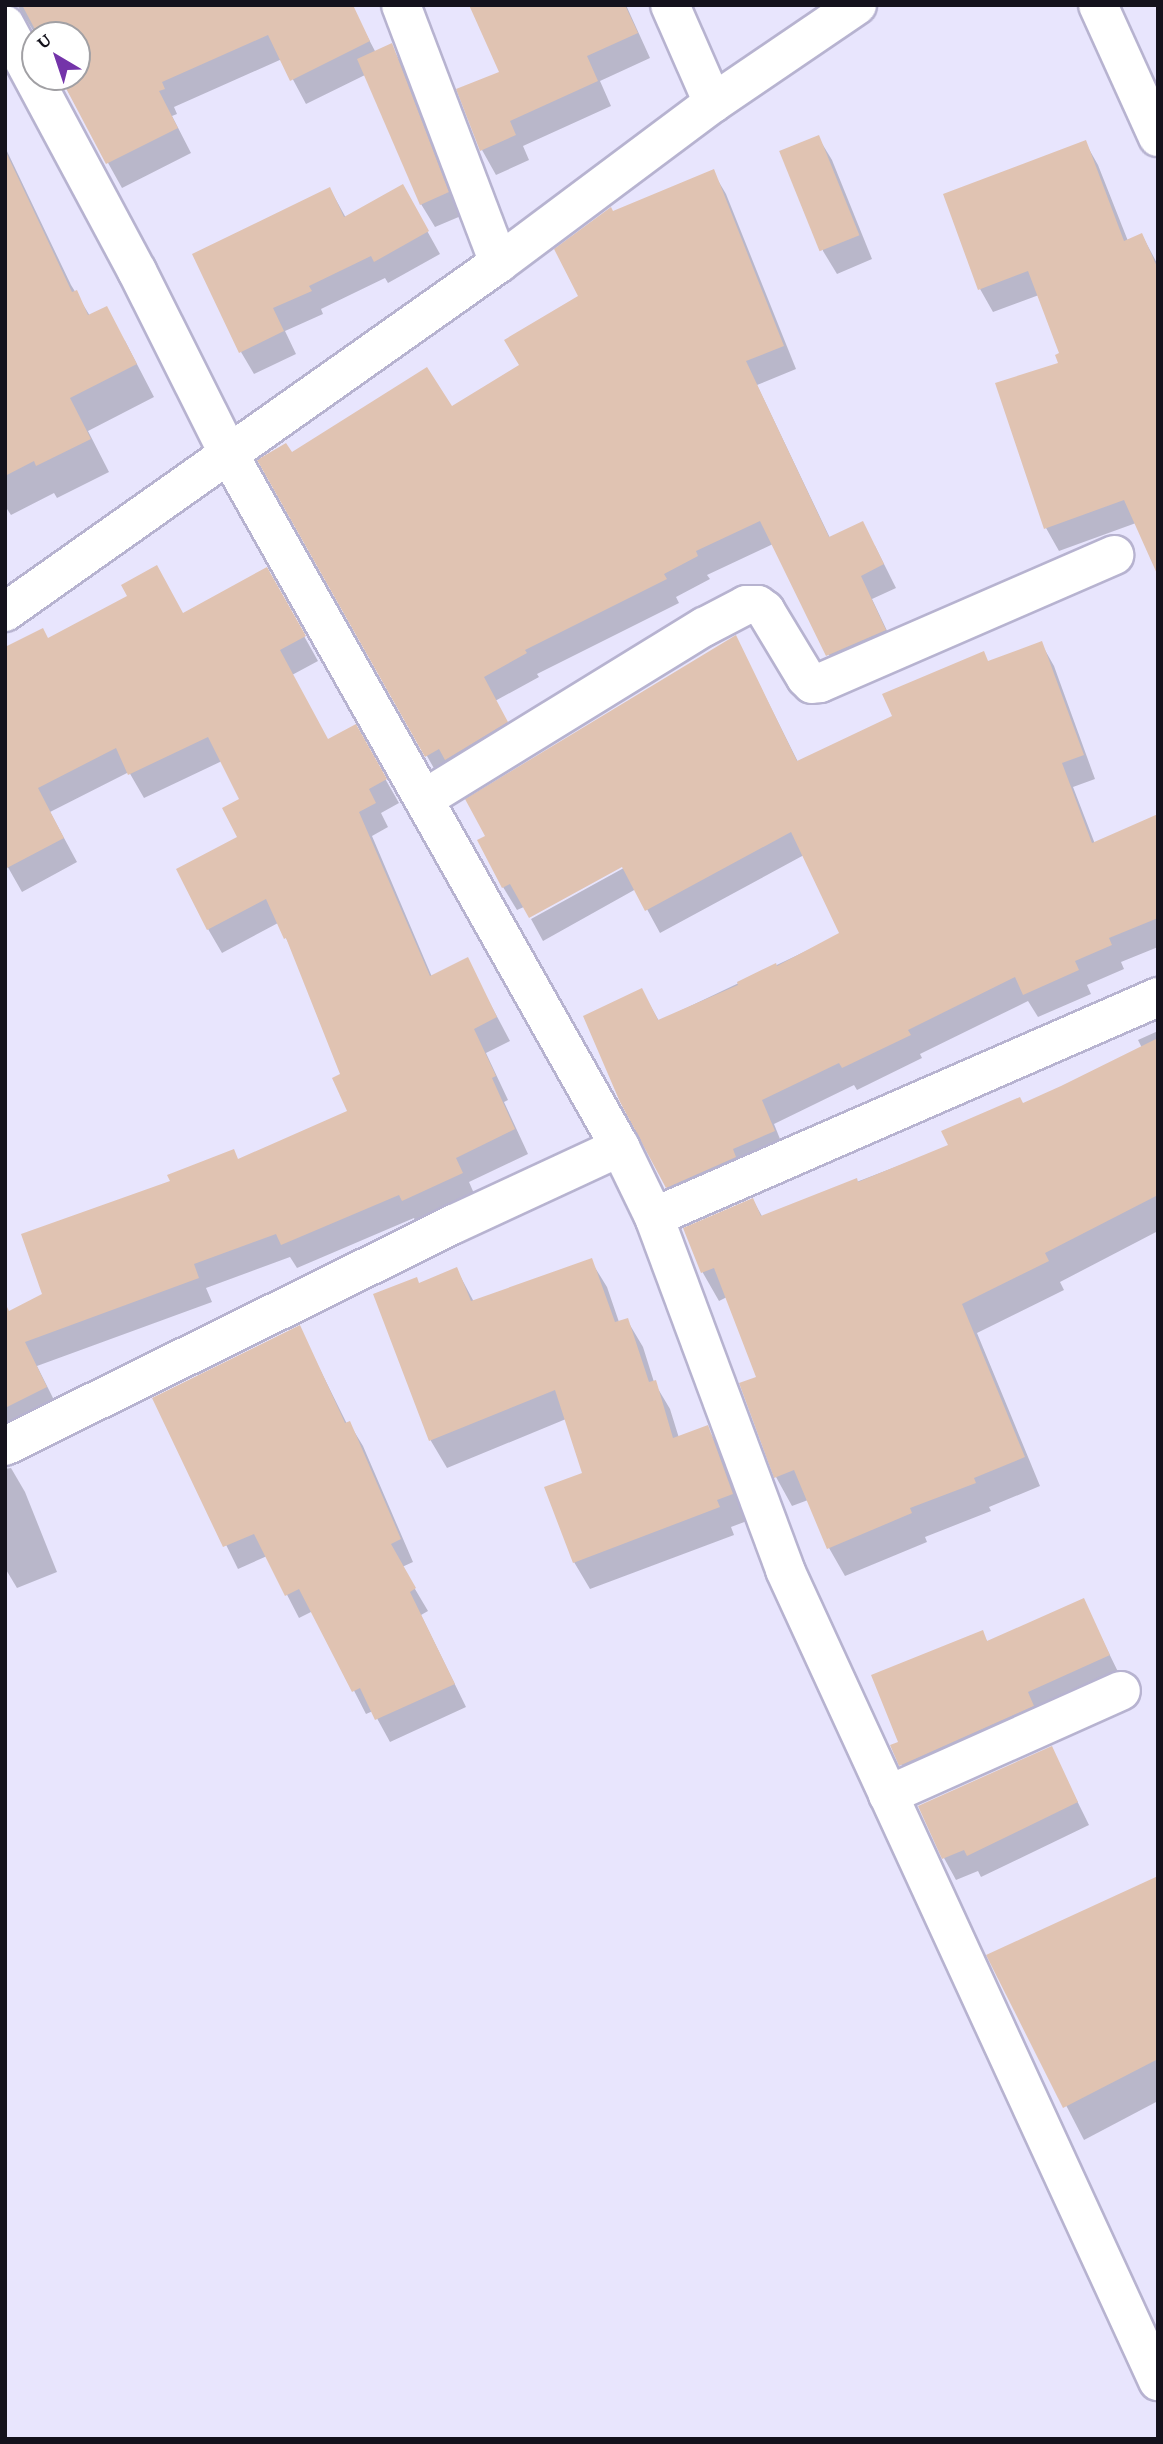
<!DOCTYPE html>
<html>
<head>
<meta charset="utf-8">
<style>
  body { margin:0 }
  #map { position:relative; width:1163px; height:2444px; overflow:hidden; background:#e8e5fd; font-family:"Crimson Pro",serif }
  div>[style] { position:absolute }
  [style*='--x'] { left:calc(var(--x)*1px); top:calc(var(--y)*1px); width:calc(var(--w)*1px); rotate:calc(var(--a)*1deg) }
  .shadow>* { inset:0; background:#0003 }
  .building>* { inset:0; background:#e0c3b2; transform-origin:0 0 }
  .roads { filter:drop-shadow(2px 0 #b7b3d0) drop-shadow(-2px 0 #b7b3d0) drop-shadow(0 2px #b7b3d0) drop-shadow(0 -2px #b7b3d0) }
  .street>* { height:38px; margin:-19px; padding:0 19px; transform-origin:19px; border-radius:19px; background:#fff }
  span { translate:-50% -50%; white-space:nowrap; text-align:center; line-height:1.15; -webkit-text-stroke:7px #fff; paint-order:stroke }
  .frame { position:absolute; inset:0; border:7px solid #14121c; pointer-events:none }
  .north { position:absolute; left:21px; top:21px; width:70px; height:70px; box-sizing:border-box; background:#fff; border:2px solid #a1a0a4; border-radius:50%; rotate:321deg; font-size:19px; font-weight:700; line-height:28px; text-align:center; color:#14121c }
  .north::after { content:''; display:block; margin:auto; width:24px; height:32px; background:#7434a9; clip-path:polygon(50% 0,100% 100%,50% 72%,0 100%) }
</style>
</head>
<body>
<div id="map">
  <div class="shadow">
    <div style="clip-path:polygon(17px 5px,351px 5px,376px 53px,391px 46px,405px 69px,461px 216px,435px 227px,421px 204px,365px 75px,306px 104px,282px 59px,174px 107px,177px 114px,172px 116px,191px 153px,122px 188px,60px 77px,77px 77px,77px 35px,36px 35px)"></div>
    <div style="clip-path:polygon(471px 5px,626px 5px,650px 58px,600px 81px,611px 106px,523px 146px,529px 160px,496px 175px,482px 150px,459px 90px,501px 72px)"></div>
    <div style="clip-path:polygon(818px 137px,832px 160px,872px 259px,837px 274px,823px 251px)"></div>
    <div style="clip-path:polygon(1085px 142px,1098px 165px,1128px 241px,1142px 235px,1158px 265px,1158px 545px,1136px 523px,1059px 551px,1046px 528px,1062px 354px,1039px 295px,993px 312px,980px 289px)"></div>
    <div style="clip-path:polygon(5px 147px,71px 285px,90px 316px,125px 341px,154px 397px,88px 431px,109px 472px,57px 498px,54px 493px,11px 515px,5px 506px)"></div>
    <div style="clip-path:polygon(713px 172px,726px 194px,796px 369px,757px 385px,830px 538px,875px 546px,896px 588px,872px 599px,898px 654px,841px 679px,773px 544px,707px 575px,710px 579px,676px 597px,679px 603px,537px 674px,539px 677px,495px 701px,520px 745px,440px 779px,260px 461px,452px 408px,521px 366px,580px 297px,613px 214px)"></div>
    <div style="clip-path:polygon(402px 186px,440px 254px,388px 283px,385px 278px,321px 309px,323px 314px,285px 331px,296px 354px,254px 374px,241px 352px,330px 189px,346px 218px)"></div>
    <div style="clip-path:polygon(267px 570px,318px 661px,292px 675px,328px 741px,355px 726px,399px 803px,381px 813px,388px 827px,372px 836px,432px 977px,467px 960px,510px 1041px,486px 1053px,508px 1100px,504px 1102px,528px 1154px,469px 1182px,476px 1198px,417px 1224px,414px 1218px,297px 1268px,290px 1257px,206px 1288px,212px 1302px,37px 1366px,60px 1412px,5px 1439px,5px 1315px,45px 1295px,239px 1160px,349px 1112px,343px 1075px,295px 955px,278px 923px,222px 953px,208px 929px,240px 838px,242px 800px,222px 761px,144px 798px,129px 772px,50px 812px,77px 862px,22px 892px,5px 862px,47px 640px,183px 615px)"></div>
    <div style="clip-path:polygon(736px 638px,798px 762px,894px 717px,989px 663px,1041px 643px,1054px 666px,1095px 779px,1073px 787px,1095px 844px,1158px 816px,1158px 947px,1121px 962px,1124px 969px,1087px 985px,1091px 994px,1038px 1017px,1028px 1001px,920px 1054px,922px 1058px,857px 1090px,854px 1085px,774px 1124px,786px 1154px,681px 1210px,667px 1187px,642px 991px,659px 1021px,842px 934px,804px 855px,660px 933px,636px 889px,543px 941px,531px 919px,631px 864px,629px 861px,517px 910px,503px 887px)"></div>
    <div style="clip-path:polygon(1158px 1031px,1158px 1231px,1060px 1282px,1064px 1290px,977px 1333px,1040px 1486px,989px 1507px,991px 1511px,925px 1537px,927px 1542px,845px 1576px,829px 1548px,808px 1500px,792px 1506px,776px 1477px,742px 1385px,758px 1378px,727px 1297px,719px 1301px,703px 1273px,685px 1229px,753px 1200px,763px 1218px,950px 1146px,1023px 1105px,1142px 1048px,1138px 1040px)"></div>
    <div style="clip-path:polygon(591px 1261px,607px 1287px,619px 1322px,627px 1320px,643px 1347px,654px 1382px,670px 1409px,679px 1438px,707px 1427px,723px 1454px,747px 1521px,731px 1527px,734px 1535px,590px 1589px,574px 1562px,584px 1474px,566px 1419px,447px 1468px,431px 1441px,376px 1295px,420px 1285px,457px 1270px,474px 1302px)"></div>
    <div style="clip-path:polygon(299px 1327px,347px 1424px,349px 1423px,363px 1446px,413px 1562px,402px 1567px,428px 1611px,421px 1615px,466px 1707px,390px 1742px,373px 1711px,366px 1714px,313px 1611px,299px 1618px,267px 1556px,238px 1569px,154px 1399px)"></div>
    <div style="clip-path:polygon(11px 1468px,25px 1492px,57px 1572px,17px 1588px,5px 1568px,5px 1469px)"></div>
    <div style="clip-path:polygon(1083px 1600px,1122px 1680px,914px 1789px,892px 1746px,900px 1743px,982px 1632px,988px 1643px)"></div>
    <div style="clip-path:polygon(1051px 1748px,1089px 1825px,981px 1877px,978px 1871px,956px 1880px,944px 1858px)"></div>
    <div style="clip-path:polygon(1158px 1878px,1158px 2101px,1084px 2140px,989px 1956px)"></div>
  </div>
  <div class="building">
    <div style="clip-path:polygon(22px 5px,353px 5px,370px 41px,290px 81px,268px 35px,162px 82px,165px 89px,159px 91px,178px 128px,106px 164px,60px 77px,77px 77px,77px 35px,38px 35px)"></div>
    <div style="clip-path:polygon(469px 5px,625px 5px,638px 33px,587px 56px,598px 81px,510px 121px,516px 135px,480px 151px,456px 89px,499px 72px)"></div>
    <div style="clip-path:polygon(392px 43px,449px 192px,420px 205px,357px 59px)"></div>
    <div style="left:819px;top:135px;width:108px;height:43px;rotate:68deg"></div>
    <div style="clip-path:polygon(1086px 140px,1124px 241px,1142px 233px,1158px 269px,1158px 576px,1124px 500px,1044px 529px,995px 383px,1058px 363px,1055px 355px,1059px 353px,1028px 271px,978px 290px,943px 194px)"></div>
    <div style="clip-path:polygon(5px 150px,72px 292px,77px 290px,88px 315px,107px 306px,137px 364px,70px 398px,91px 439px,36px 466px,34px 461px,5px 476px)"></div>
    <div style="clip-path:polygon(714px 169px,784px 346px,746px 361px,829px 537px,863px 521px,884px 564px,861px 576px,886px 630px,826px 656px,760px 521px,696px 551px,698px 556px,664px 574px,667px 579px,525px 650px,527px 653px,484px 677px,508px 722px,445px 760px,439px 749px,425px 757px,257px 460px,286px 443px,292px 452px,427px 367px,452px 406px,519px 365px,504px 340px,578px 296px,554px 249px,611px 207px,613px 211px)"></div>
    <div style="clip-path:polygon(403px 184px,429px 231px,374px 262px,371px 256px,309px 286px,312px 291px,273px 308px,284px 331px,239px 353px,192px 254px,330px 187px,344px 217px)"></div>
    <div style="clip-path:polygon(157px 565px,183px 613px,267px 567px,306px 636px,280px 650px,328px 739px,356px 724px,387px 779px,369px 789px,376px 803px,359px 812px,430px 976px,468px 957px,497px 1017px,474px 1029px,496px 1076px,492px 1078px,515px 1129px,456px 1158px,463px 1173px,402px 1201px,399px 1195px,281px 1245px,276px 1234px,194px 1264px,199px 1278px,25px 1342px,47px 1387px,5px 1408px,5px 1303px,9px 1311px,42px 1294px,21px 1234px,170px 1181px,167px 1175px,234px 1149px,238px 1159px,347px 1111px,332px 1078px,340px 1074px,286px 938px,284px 939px,266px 899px,207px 930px,176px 869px,237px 837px,222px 808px,239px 799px,208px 737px,128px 775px,116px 748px,38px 788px,64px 838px,5px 869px,5px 647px,43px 628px,48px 638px,127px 596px,121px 585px)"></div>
    <div style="clip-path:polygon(736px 635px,797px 761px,892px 716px,882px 694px,984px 651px,988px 661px,1042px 641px,1084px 755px,1062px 763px,1092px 843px,1158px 814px,1158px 918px,1109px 938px,1112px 945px,1075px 961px,1079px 970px,1023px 995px,1015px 977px,908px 1030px,911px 1035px,842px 1068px,839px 1063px,762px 1100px,775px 1131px,733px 1149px,736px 1157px,666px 1188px,620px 1102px,583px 1016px,642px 988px,658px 1020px,738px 985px,737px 982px,776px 963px,777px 966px,839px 933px,791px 832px,645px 911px,622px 867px,529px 918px,510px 884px,502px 888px,477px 840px,485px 836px,465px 799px)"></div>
    <div style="clip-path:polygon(1158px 1038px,1158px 1195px,1045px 1253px,1049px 1261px,962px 1304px,1025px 1457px,974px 1478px,976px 1483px,910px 1508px,912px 1513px,827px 1549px,794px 1470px,774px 1478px,739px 1383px,756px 1377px,714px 1268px,701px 1273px,683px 1228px,753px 1198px,761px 1216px,857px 1178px,858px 1182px,948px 1145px,941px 1131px,1020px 1097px,1023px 1103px,1061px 1086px)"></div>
    <div style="clip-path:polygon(592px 1258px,615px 1322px,628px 1318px,649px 1382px,656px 1380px,673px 1438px,708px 1425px,733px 1494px,717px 1500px,720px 1507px,573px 1563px,544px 1487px,582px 1473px,555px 1390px,429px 1441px,373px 1294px,417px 1277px,419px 1283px,457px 1267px,471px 1301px)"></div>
    <div style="clip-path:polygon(300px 1325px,345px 1423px,350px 1421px,401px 1539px,391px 1544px,416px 1588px,410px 1592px,455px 1684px,375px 1720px,360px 1688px,352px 1692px,299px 1589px,285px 1596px,254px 1534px,223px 1547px,152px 1398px)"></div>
    <div style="clip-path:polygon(1084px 1598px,1110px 1655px,1028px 1692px,1034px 1706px,899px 1766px,890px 1745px,898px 1742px,871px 1675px,983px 1630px,987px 1641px)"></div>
    <div style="clip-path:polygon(1052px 1746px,1078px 1802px,967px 1856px,964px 1850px,942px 1859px,918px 1806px)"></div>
    <div style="clip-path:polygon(1158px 1876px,1158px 2059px,1063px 2108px,986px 1955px)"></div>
  </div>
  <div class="roads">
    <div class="street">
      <div style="--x:401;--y:5;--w:276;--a:69.2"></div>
      <div style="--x:670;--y:5;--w:107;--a:66.3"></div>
      <div style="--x:1098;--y:5;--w:145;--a:65.6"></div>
      <div style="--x:5;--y:25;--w:279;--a:61.8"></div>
      <div style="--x:137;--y:271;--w:203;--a:63.4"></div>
      <div style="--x:228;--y:453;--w:797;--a:60.54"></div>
      <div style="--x:620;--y:1147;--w:78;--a:64.1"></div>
      <div style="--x:654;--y:1217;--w:377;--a:69.6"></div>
      <div style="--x:785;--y:1570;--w:893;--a:65.3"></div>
      <div style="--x:5;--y:612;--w:605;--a:-35.24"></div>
      <div style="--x:499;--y:263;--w:267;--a:-36.8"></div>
      <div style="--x:713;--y:103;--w:174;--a:-34.2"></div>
      <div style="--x:424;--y:799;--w:329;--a:-31.6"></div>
      <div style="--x:704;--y:627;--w:47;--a:-27.6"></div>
      <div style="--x:746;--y:605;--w:12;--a:0"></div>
      <div style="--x:758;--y:605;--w:9;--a:36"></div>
      <div style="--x:765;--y:610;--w:79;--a:58.9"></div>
      <div style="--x:806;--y:678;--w:8;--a:45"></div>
      <div style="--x:812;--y:684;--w:8;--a:-7"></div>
      <div style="--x:820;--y:683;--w:321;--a:-23.5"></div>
      <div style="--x:654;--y:1217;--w:550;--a:-23.58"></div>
      <div style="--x:5;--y:1446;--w:501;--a:-26.31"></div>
      <div style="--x:454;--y:1224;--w:183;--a:-24.9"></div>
      <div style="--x:888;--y:1795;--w:255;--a:-24.1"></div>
    </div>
  </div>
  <div class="frame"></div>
  <div class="north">U</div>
</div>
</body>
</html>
